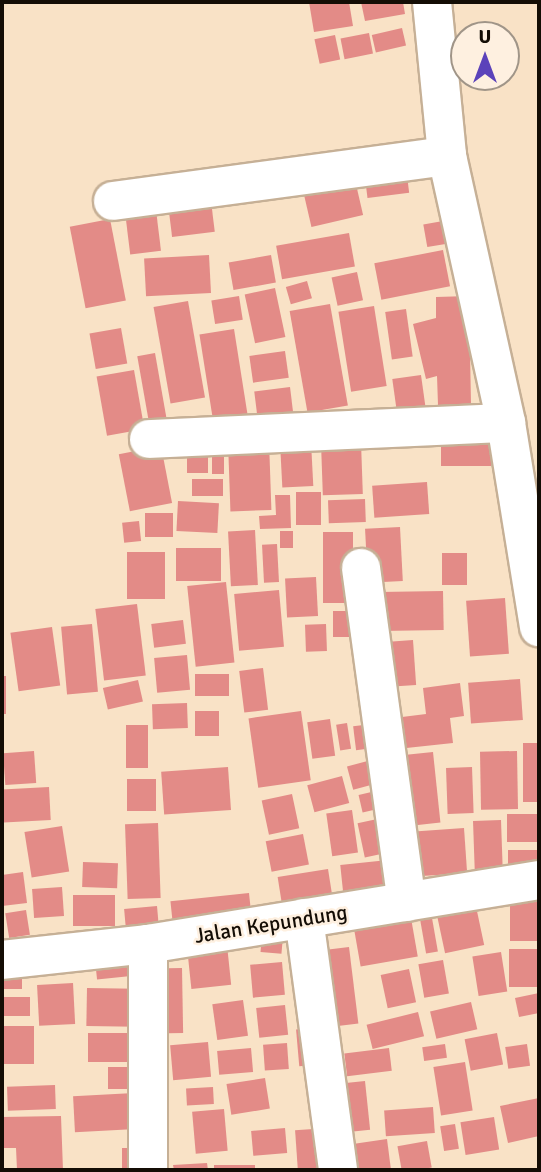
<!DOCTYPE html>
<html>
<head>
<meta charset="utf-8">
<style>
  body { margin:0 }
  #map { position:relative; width:541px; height:1172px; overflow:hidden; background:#f9e2c6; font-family:Signika,sans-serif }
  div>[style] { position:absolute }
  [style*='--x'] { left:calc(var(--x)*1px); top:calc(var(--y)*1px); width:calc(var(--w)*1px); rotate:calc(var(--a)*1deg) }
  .building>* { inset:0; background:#e38b87; transform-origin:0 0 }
  .roads { filter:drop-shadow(2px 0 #c6b096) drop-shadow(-2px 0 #c6b096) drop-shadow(0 2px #c6b096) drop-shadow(0 -2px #c6b096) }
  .minor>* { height:38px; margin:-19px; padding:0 19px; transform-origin:19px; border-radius:19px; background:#fff }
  span { translate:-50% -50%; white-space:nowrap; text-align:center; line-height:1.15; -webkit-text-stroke:5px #fef0e0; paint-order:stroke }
  .street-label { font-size:21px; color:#140d05 }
  .frame { position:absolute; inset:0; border:4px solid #140d05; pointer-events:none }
  .north { position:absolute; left:450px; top:21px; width:70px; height:70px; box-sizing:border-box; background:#fef0e0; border:2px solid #a09588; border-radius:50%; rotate:0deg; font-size:19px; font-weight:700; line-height:28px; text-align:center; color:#140d05 }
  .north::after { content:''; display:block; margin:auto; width:24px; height:32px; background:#5b42ba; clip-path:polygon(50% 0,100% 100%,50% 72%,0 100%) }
</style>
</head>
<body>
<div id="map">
  <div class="building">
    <div style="clip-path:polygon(309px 2px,349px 2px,353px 26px,314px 32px)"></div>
    <div style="clip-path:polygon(361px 2px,403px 2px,405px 14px,365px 21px)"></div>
    <div style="left:402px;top:28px;width:18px;height:31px;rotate:77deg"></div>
    <div style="left:369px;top:33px;width:21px;height:29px;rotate:79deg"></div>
    <div style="left:335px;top:35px;width:25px;height:21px;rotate:78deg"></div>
    <div style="left:406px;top:167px;width:26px;height:42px;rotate:83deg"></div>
    <div style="left:355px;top:180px;width:36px;height:53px;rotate:77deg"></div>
    <div style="left:211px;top:201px;width:31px;height:43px;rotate:83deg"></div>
    <div style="left:156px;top:210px;width:41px;height:31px;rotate:83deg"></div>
    <div style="left:110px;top:219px;width:83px;height:41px;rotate:79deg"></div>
    <div style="left:443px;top:221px;width:23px;height:20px;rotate:80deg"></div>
    <div style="left:349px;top:233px;width:34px;height:74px;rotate:80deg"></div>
    <div style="left:443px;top:250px;width:37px;height:70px;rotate:79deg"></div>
    <div style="left:209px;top:255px;width:38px;height:65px;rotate:87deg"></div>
    <div style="left:271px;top:255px;width:28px;height:43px;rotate:80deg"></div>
    <div style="left:357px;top:272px;width:29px;height:26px;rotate:78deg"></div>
    <div style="left:307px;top:281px;width:18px;height:22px;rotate:74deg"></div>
    <div style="left:275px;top:288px;width:50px;height:31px;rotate:78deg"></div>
    <div style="left:239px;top:296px;width:24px;height:28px;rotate:81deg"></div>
    <div style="clip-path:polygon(469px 296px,471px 405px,438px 405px,437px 376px,426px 379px,413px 324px,436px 318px,436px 297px)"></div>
    <div style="left:188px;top:301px;width:98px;height:35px;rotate:80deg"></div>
    <div style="left:330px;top:304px;width:103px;height:41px;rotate:80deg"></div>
    <div style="left:374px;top:306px;width:81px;height:36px;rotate:81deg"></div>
    <div style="left:406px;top:309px;width:48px;height:21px;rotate:82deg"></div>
    <div style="left:121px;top:328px;width:36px;height:32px;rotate:80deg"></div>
    <div style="left:234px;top:329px;width:90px;height:35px;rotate:81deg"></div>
    <div style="left:285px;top:351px;width:27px;height:36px;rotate:82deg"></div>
    <div style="left:155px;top:353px;width:72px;height:18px;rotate:80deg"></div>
    <div style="left:134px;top:370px;width:60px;height:38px;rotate:80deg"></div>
    <div style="left:421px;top:375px;width:35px;height:29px;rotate:82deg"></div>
    <div style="left:290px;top:387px;width:33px;height:36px;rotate:83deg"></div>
    <div style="left:441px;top:433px;width:50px;height:33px"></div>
    <div style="left:212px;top:441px;width:12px;height:33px"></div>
    <div style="left:269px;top:441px;width:69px;height:41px;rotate:88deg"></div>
    <div style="left:311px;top:442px;width:44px;height:31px;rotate:87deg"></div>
    <div style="left:361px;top:442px;width:52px;height:40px;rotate:88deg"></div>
    <div style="left:187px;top:444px;width:21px;height:29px"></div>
    <div style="left:161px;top:446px;width:58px;height:43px;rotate:79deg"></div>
    <div style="left:223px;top:479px;width:17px;height:31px;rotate:90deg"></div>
    <div style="left:427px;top:482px;width:32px;height:55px;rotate:86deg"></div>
    <div style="left:296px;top:492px;width:25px;height:33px"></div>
    <div style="clip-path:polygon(275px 495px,290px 495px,291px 528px,260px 529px,259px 516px,276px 515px)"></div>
    <div style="left:365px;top:499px;width:23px;height:37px;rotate:88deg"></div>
    <div style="left:178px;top:501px;width:41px;height:30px;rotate:3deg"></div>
    <div style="left:173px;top:513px;width:24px;height:28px;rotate:90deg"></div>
    <div style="left:139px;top:521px;width:20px;height:17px;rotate:84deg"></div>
    <div style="left:400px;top:527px;width:54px;height:35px;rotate:87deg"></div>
    <div style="left:255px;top:530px;width:55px;height:27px;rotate:87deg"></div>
    <div style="left:280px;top:531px;width:13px;height:17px"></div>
    <div style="left:323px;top:532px;width:30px;height:71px"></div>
    <div style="left:277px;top:544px;width:38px;height:15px;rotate:87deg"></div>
    <div style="left:176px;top:548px;width:45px;height:33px"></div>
    <div style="left:165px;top:552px;width:47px;height:38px;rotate:90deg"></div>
    <div style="left:442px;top:553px;width:25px;height:32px"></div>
    <div style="left:316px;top:577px;width:39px;height:31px;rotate:87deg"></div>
    <div style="left:226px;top:582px;width:81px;height:39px;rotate:84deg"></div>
    <div style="left:279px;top:590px;width:57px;height:45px;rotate:85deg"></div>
    <div style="left:443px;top:591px;width:39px;height:64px;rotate:89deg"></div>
    <div style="left:505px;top:598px;width:56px;height:39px;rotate:86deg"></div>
    <div style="left:137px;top:604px;width:72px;height:42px;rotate:83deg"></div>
    <div style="left:360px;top:611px;width:26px;height:27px;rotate:90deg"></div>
    <div style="left:183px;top:620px;width:24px;height:32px;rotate:83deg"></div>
    <div style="left:92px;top:624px;width:68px;height:31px;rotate:85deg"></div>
    <div style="left:326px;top:624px;width:27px;height:21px;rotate:88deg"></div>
    <div style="left:52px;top:627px;width:59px;height:42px;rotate:82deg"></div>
    <div style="left:413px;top:640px;width:45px;height:31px;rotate:86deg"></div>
    <div style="left:187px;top:655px;width:35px;height:33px;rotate:85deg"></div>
    <div style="left:263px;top:668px;width:42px;height:24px;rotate:83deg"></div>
    <div style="left:195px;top:674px;width:34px;height:22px"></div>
    <div style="left:2px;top:676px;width:4px;height:38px"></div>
    <div style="left:520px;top:679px;width:41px;height:52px;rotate:86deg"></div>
    <div style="left:138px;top:680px;width:22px;height:36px;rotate:77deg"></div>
    <div style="clip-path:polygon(460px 683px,464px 716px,450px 718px,453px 743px,397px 749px,394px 718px,426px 714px,423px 688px)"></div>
    <div style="left:187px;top:703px;width:25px;height:35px;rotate:88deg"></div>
    <div style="left:219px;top:711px;width:25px;height:24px;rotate:90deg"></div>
    <div style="left:301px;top:711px;width:70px;height:53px;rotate:82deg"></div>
    <div style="left:330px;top:719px;width:37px;height:23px;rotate:82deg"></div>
    <div style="left:347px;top:723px;width:26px;height:11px;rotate:81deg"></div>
    <div style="left:372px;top:724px;width:24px;height:19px;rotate:83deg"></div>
    <div style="left:126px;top:725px;width:22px;height:43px"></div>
    <div style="left:523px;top:743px;width:16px;height:59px"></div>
    <div style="left:34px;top:751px;width:32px;height:31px;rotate:86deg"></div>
    <div style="left:517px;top:751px;width:58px;height:37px;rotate:89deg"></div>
    <div style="left:433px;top:752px;width:71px;height:34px;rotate:84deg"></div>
    <div style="left:375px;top:759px;width:24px;height:29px;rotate:75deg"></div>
    <div style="left:228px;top:767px;width:43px;height:67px;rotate:86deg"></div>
    <div style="left:472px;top:767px;width:46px;height:26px;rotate:88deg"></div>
    <div style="left:342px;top:776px;width:28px;height:36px;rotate:75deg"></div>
    <div style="left:127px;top:779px;width:29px;height:32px"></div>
    <div style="left:49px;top:787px;width:33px;height:47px;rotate:87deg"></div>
    <div style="left:380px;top:790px;width:18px;height:22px;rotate:77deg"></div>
    <div style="left:292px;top:794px;width:35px;height:31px;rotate:78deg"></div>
    <div style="left:352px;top:810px;width:43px;height:26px;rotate:82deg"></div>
    <div style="left:507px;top:814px;width:32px;height:28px"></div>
    <div style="left:382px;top:818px;width:35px;height:25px;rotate:78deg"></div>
    <div style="left:501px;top:820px;width:53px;height:28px;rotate:88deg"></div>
    <div style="left:158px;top:823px;width:75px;height:33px;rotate:88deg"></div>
    <div style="left:62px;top:826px;width:46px;height:38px;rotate:81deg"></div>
    <div style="left:464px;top:828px;width:45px;height:53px;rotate:86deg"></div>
    <div style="left:303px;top:834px;width:31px;height:38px;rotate:79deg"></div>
    <div style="left:508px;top:850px;width:31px;height:21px"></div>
    <div style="left:388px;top:860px;width:31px;height:48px;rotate:84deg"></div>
    <div style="left:83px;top:862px;width:35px;height:25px;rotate:2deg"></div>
    <div style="left:328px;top:869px;width:33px;height:51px;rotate:81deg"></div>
    <div style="clip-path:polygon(23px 872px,27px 903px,2px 906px,2px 875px)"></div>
    <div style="left:62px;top:887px;width:29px;height:30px;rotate:86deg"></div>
    <div style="left:249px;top:893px;width:28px;height:79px;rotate:84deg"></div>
    <div style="left:73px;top:895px;width:42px;height:31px"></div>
    <div style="left:474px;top:897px;width:49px;height:40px;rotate:78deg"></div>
    <div style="left:539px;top:898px;width:43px;height:29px;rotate:90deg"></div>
    <div style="left:157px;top:906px;width:23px;height:33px;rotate:85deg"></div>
    <div style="left:26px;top:910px;width:25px;height:21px;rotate:81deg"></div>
    <div style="left:411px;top:918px;width:39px;height:58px;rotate:80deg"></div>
    <div style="left:432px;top:918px;width:34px;height:12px;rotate:80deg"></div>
    <div style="left:262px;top:935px;width:21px;height:17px;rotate:5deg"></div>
    <div style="left:227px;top:945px;width:40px;height:40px;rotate:84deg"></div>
    <div style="left:349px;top:947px;width:77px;height:33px;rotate:83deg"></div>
    <div style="left:539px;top:949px;width:38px;height:30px;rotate:90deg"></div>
    <div style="left:501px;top:952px;width:40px;height:29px;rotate:81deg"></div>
    <div style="left:129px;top:958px;width:18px;height:34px;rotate:84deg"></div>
    <div style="left:443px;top:960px;width:34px;height:25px;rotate:80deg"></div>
    <div style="left:282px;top:962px;width:33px;height:32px;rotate:85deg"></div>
    <div style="left:4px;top:968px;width:18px;height:21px"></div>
    <div style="left:182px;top:968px;width:65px;height:29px;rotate:89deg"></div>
    <div style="left:409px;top:969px;width:34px;height:29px;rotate:78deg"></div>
    <div style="left:73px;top:983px;width:41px;height:36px;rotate:87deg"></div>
    <div style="left:87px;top:988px;width:49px;height:38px;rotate:1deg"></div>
    <div style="clip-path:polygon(539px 993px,539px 1013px,519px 1017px,515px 998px)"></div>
    <div style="left:2px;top:997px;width:28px;height:19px"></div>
    <div style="left:243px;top:1000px;width:36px;height:31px;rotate:82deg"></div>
    <div style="left:471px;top:1002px;width:28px;height:42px;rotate:77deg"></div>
    <div style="left:285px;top:1005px;width:30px;height:29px;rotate:84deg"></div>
    <div style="left:418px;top:1012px;width:25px;height:53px;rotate:76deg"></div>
    <div style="left:2px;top:1026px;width:32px;height:38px"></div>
    <div style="left:312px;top:1028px;width:37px;height:16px;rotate:85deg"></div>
    <div style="left:88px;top:1033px;width:50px;height:29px"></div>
    <div style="left:497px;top:1033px;width:32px;height:33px;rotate:79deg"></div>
    <div style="left:208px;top:1042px;width:35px;height:38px;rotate:85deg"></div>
    <div style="left:287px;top:1043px;width:26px;height:24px;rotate:86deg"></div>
    <div style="left:445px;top:1044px;width:14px;height:23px;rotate:82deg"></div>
    <div style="left:527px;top:1044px;width:22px;height:22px;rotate:82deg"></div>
    <div style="left:251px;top:1048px;width:24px;height:34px;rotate:85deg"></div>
    <div style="left:389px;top:1048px;width:23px;height:45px;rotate:83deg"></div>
    <div style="left:465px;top:1062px;width:49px;height:32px;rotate:81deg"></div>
    <div style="left:108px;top:1067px;width:21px;height:22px"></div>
    <div style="left:265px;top:1078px;width:31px;height:39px;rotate:81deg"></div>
    <div style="left:365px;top:1081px;width:49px;height:29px;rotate:84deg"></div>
    <div style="left:55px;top:1085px;width:24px;height:48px;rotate:88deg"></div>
    <div style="left:213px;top:1087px;width:17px;height:27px;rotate:87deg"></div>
    <div style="left:134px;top:1093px;width:36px;height:61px;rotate:87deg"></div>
    <div style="clip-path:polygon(539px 1098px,539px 1136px,508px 1143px,500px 1106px)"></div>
    <div style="left:433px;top:1107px;width:26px;height:49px;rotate:86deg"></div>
    <div style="left:224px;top:1109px;width:42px;height:32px;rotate:85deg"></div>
    <div style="clip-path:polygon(61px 1116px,63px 1170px,17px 1170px,16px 1148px,2px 1148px,2px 1117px)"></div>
    <div style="left:494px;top:1117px;width:33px;height:34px;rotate:81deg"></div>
    <div style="left:455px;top:1124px;width:25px;height:15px;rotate:81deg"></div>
    <div style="left:285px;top:1128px;width:25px;height:34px;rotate:85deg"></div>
    <div style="left:328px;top:1128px;width:42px;height:33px;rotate:86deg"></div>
    <div style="clip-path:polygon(387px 1139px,391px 1170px,350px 1170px,346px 1145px)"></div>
    <div style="left:427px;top:1141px;width:27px;height:30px;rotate:80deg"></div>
    <div style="left:122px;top:1148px;width:18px;height:22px"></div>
    <div style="clip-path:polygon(207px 1163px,208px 1170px,174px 1170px,173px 1165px)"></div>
    <div style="left:214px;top:1165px;width:41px;height:5px"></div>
  </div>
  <div class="roads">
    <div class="minor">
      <div style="--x:432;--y:2;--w:155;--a:84.4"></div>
      <div style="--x:447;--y:156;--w:273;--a:77.5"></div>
      <div style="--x:506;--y:423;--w:207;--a:80.8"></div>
      <div style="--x:113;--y:201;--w:337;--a:-7.7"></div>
      <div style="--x:149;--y:439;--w:357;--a:-2.6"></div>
      <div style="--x:361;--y:568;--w:337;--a:82.2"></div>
      <div style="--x:304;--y:918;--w:254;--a:82.3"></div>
      <div style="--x:2;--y:960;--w:147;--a:-6.3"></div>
      <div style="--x:148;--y:944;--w:396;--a:-9.3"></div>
      <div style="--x:148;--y:1170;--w:226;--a:-90"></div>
    </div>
  </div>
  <div class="street-label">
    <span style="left:271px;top:924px;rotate:-9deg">Jalan Kepundung</span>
  </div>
  <div class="frame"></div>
  <div class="north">U</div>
</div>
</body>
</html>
